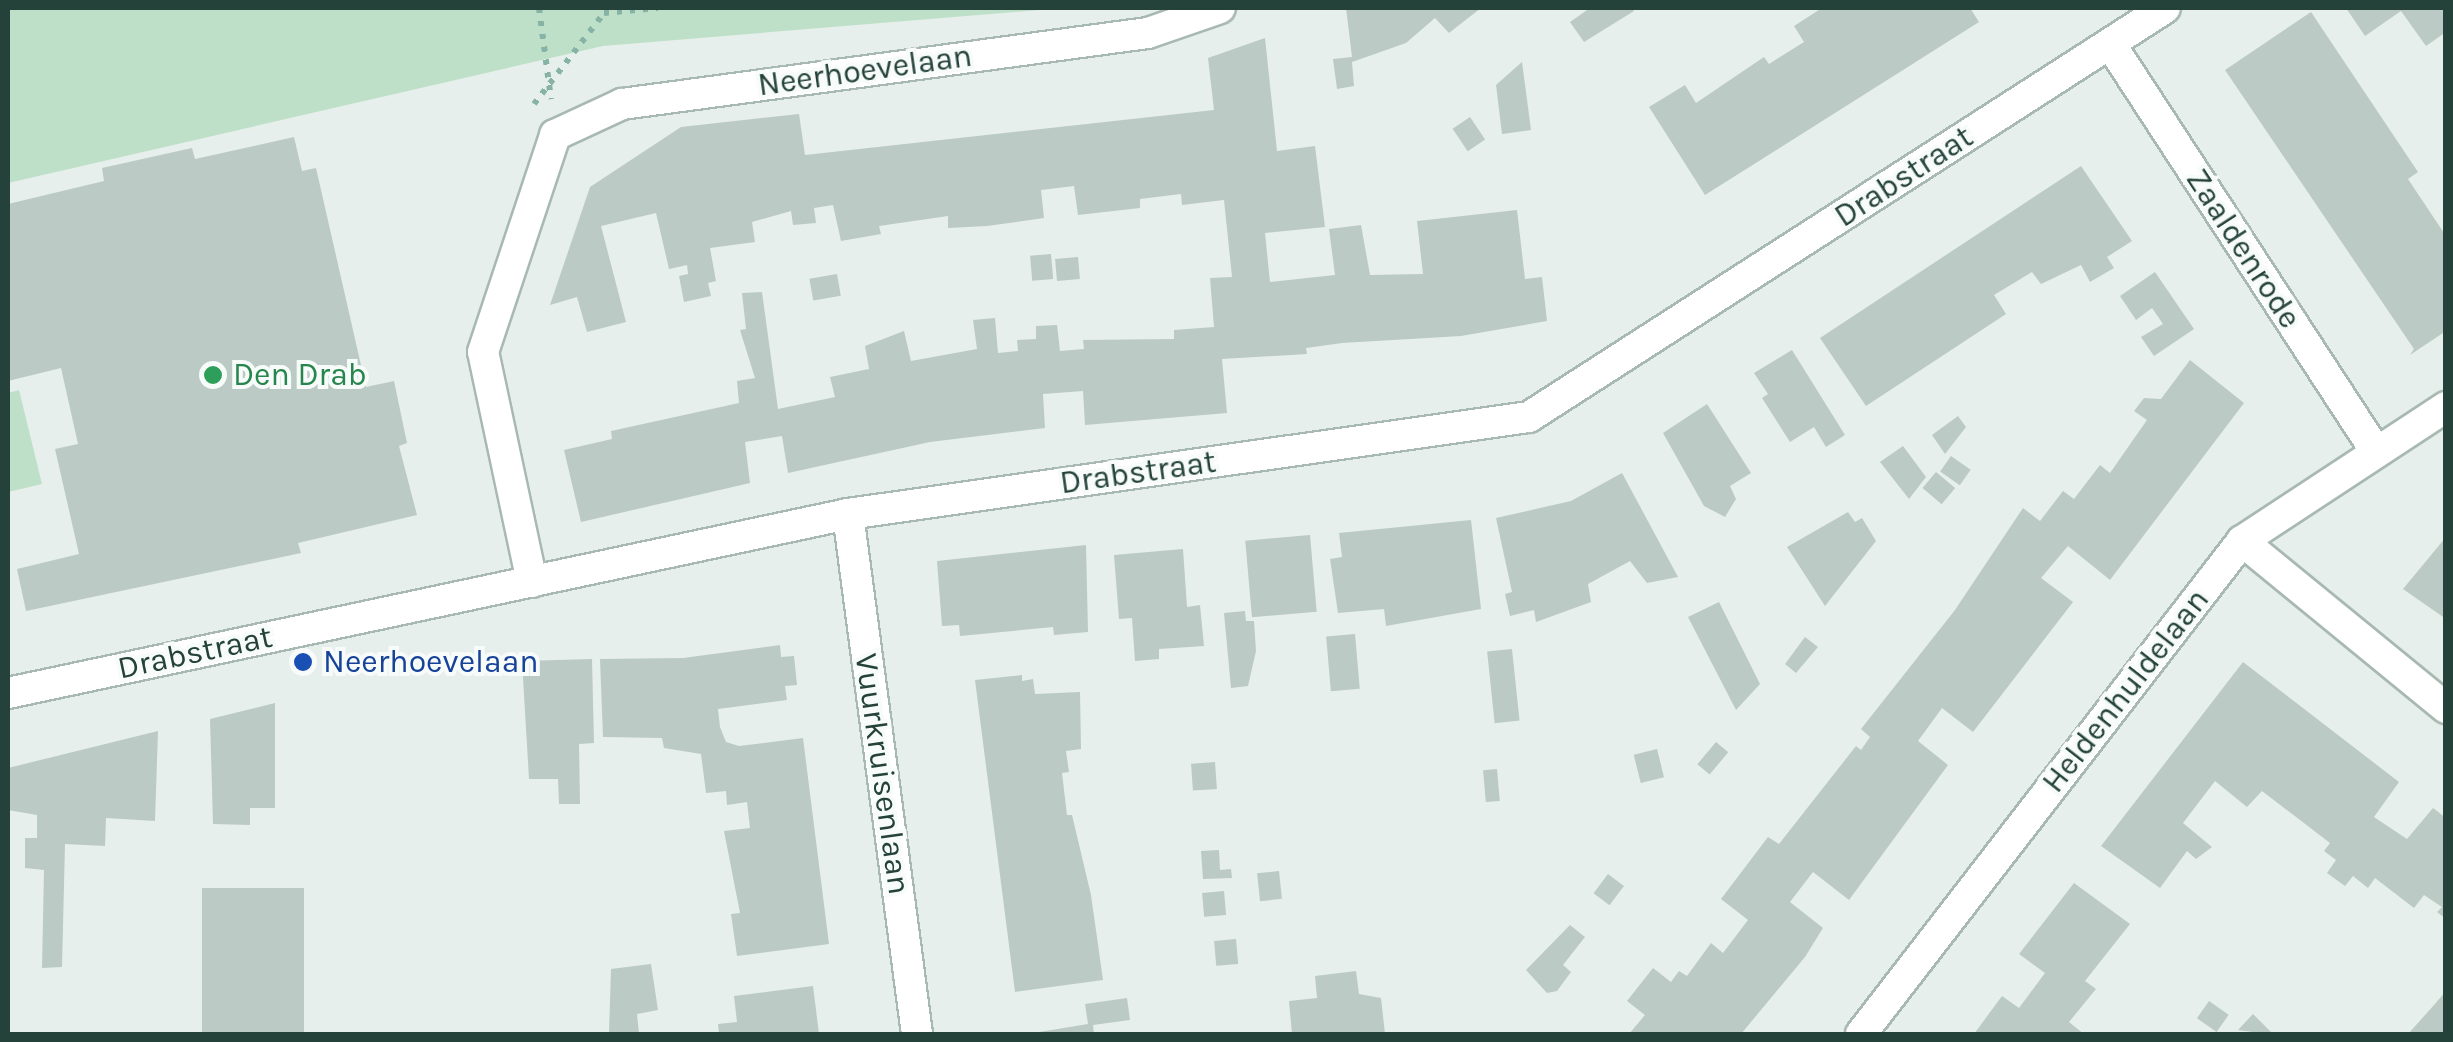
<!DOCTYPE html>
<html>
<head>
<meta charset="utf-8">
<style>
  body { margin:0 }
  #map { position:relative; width:2453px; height:1042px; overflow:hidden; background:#e6efeb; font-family:Karla,sans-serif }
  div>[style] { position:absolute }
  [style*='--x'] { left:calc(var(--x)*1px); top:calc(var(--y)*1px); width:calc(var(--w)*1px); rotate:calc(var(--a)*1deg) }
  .green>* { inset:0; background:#bfe0c8 }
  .building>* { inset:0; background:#bbcac4; transform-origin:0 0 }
  .path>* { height:6px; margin-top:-3px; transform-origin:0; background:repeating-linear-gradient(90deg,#86b3a5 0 5px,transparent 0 13px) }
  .roads { filter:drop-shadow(2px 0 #a8b8b2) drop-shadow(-2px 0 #a8b8b2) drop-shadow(0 2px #a8b8b2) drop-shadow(0 -2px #a8b8b2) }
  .street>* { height:30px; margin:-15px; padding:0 15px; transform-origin:15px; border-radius:15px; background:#fff }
  .dots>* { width:28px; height:28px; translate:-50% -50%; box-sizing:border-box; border:5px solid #f7fbf9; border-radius:50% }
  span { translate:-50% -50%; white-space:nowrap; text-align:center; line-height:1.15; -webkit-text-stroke:8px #f7fbf9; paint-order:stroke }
  .street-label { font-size:32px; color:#24423a }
  .leisure-label { font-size:32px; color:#27864d }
  .left { translate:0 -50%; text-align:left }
  .transit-label { font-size:32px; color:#164399 }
  .frame { position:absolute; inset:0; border:10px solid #24423a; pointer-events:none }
</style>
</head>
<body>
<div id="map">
  <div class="green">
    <div style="clip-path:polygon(8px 8px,1063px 8px,603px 46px,8px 183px)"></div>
    <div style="clip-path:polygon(19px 390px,42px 484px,8px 492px,8px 393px)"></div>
  </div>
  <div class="building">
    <div style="clip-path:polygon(1346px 8px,1481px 8px,1449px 33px,1435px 18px,1406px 43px,1352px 62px,1354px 86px,1337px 89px,1333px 59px,1352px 57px)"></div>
    <div style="clip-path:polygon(1590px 8px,1632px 8px,1634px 11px,1584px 42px,1570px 22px)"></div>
    <div style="clip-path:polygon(1822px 8px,1970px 8px,1979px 22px,1705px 195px,1649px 107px,1685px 85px,1696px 103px,1764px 57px,1769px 64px,1804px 42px,1794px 26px)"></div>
    <div style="clip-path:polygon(2346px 8px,2446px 8px,2446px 32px,2426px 46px,2401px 11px,2365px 36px)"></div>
    <div style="clip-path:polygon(2311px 12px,2418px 172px,2408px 179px,2446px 236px,2446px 331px,2410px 355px,2414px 349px,2225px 70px)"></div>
    <div style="clip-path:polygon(1265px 38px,1277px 151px,1315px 146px,1325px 227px,1265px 233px,1270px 282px,1335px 275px,1329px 229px,1361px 225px,1370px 275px,1423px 274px,1417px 221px,1517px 210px,1525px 279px,1542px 277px,1547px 321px,1461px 336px,1342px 343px,1306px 348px,1307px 354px,1222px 359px,1227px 413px,1085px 425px,1083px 391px,1043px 394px,1045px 428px,930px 442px,788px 473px,782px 436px,745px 442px,750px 483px,581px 522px,564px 450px,612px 439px,611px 431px,739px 403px,737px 381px,755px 378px,740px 330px,746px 329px,742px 293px,762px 292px,778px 409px,835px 397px,830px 377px,869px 369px,865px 346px,904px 331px,911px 361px,977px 349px,973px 320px,995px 318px,998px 353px,1018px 351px,1017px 340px,1036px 339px,1036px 326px,1057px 325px,1060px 351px,1084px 349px,1083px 340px,1174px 339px,1174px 330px,1214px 327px,1210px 278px,1232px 277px,1224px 200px,1182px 205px,1181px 194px,1140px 199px,1140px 208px,1078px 215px,1074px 186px,1041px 190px,1044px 218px,987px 226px,948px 228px,948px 216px,879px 226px,881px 234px,841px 241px,833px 205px,814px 208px,816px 223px,793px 225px,791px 211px,752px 222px,755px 242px,710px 248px,716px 281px,708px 283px,711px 296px,684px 302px,679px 276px,688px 274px,687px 265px,669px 269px,656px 213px,601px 226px,626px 322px,587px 332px,577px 297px,550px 305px,590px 187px,681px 127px,799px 114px,805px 155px,1214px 110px,1208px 58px)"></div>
    <div style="clip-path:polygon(1522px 62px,1531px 130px,1502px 134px,1496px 85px)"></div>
    <div style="left:1470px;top:117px;width:27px;height:21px;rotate:56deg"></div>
    <div style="clip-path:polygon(294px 137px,302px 171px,316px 168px,366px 387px,394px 381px,407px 443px,399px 446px,417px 515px,298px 543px,301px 553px,26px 611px,17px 569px,79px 554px,55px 449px,78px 444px,61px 368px,8px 381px,8px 204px,104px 181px,102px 168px,192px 148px,195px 159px)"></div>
    <div style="clip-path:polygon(2081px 166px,2132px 241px,2107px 257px,2114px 268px,2090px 282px,2081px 265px,2041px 284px,2032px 272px,1994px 295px,2006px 314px,1866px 406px,1820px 338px)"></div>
    <div style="left:1051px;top:254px;width:25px;height:21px;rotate:85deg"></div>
    <div style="left:1078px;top:257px;width:22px;height:23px;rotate:85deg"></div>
    <div style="clip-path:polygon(2155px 272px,2194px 329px,2154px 356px,2141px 337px,2163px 324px,2152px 308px,2136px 320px,2120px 296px)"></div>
    <div style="left:837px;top:274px;width:22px;height:28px;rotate:80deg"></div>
    <div style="clip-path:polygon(1792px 350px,1845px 435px,1826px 447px,1814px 427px,1790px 442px,1762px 398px,1768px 394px,1754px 373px)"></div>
    <div style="clip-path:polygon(2190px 360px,2244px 403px,2110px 580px,2068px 546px,2041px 578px,2073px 602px,1973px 732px,1942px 708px,1918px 741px,1948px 765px,1849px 900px,1813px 872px,1790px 902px,1823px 928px,1805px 957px,1741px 1034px,1629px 1034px,1645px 1015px,1627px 1001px,1653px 968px,1671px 982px,1679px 971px,1687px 976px,1711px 943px,1723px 953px,1748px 920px,1721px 899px,1768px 837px,1779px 844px,1856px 746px,1861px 750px,1870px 737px,1861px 729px,1955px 610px,2023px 508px,2040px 521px,2063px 491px,2074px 499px,2100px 465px,2110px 473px,2147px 420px,2134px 411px,2144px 398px,2161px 399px)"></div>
    <div style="clip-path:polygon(1707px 404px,1751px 473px,1730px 486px,1736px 499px,1725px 517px,1704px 506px,1663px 433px)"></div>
    <div style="clip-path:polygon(1958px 416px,1966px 427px,1945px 454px,1932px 435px)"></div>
    <div style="clip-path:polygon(1903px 446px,1926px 477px,1909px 499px,1880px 462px)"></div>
    <div style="left:1951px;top:456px;width:24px;height:19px;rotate:35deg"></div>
    <div style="left:1936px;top:472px;width:25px;height:21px;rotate:40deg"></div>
    <div style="clip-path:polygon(1622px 473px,1678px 577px,1647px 583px,1630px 561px,1588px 584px,1591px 602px,1536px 622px,1534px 610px,1510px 616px,1505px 594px,1512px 592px,1496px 518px,1571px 501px)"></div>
    <div style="clip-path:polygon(1848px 512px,1855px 522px,1862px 518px,1876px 541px,1825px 606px,1787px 547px)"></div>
    <div style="clip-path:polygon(1471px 520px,1481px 609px,1386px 626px,1384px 609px,1338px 613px,1330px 559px,1342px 557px,1339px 533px)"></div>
    <div style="left:1310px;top:535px;width:77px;height:65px;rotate:85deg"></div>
    <div style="clip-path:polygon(2446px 537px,2446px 619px,2403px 589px)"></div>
    <div style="clip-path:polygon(1086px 545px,1088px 632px,1054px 635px,1053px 627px,960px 636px,959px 625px,942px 626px,937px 561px)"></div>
    <div style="clip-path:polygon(1183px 549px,1187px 607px,1200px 605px,1204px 646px,1159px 649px,1159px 659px,1135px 661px,1132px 618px,1119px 619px,1114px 555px)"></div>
    <div style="clip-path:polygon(1719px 602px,1760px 684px,1736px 710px,1688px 617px)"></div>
    <div style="clip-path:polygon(1245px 611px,1246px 621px,1254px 621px,1256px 651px,1248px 686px,1231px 688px,1224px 613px)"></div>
    <div style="left:1355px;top:634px;width:55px;height:29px;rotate:85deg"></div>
    <div style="clip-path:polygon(1805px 637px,1818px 647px,1796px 673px,1785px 664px)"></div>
    <div style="clip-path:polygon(780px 645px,781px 657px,794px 656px,797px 685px,785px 686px,787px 700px,718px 709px,720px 727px,726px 742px,739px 746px,803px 738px,829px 944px,737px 956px,731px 914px,740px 913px,724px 831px,750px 828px,747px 802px,727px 805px,726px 791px,706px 793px,701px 754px,664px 748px,662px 738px,603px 737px,600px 659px,683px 658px)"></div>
    <div style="left:1512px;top:649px;width:72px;height:25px;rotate:84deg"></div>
    <div style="clip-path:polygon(592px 659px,594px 743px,579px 744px,580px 804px,559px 804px,558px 779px,529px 779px,522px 661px)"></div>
    <div style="clip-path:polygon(2243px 662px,2399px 782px,2374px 817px,2407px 839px,2433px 808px,2446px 818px,2446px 919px,2437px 912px,2442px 907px,2424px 895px,2414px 908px,2375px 878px,2368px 888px,2353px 876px,2345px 886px,2327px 873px,2336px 860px,2324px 851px,2330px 843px,2262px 791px,2247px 807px,2215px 781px,2183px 823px,2212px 847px,2196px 859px,2187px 851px,2160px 888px,2101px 846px)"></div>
    <div style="clip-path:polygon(1022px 675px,1022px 681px,1033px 679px,1035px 694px,1080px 692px,1081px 749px,1066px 751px,1069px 772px,1062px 773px,1067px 815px,1072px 815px,1091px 895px,1103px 980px,1015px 992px,975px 680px)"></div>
    <div style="clip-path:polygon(275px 703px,275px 808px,250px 808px,250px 825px,213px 824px,210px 719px)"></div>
    <div style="clip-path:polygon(158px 731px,155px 821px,106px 818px,105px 846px,65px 844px,62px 967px,42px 968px,44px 870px,25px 868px,25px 838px,37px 838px,37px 815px,8px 810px,8px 768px)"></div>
    <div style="left:1716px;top:742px;width:16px;height:29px;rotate:40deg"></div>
    <div style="left:1657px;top:749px;width:29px;height:24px;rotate:76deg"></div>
    <div style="left:1215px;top:762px;width:27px;height:24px;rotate:86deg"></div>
    <div style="left:1497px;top:769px;width:32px;height:14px;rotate:85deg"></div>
    <div style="clip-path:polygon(1219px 850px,1220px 870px,1231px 869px,1232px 878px,1203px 879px,1201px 851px)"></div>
    <div style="left:1279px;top:871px;width:28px;height:22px;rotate:84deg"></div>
    <div style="left:1608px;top:874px;width:20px;height:24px;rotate:37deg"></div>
    <div style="clip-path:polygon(2074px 883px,2130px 924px,2085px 981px,2096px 989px,2069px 1022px,2084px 1034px,1974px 1034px,2002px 996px,2019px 1008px,2045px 973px,2019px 954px)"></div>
    <div style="left:304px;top:888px;width:146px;height:102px;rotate:90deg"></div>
    <div style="left:1224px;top:891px;width:24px;height:22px;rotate:85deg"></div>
    <div style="clip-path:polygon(1570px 925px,1585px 937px,1563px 965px,1571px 972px,1557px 991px,1547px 993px,1526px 970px)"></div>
    <div style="left:1236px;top:939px;width:25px;height:22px;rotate:85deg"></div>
    <div style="clip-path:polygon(651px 964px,658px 1010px,637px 1014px,639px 1034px,609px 1034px,611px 969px)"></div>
    <div style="clip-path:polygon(1356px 971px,1359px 994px,1381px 998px,1385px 1034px,1292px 1034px,1289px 1001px,1317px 998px,1315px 976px)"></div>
    <div style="clip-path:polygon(813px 986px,819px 1034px,719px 1034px,718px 1024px,737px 1022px,734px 996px)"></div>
    <div style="clip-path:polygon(2446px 991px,2446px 1034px,2408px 1034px,2434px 1005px)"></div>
    <div style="clip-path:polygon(1127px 998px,1130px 1020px,1093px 1025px,1094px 1034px,1027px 1034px,1088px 1024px,1085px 1004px)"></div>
    <div style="left:2209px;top:1001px;width:24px;height:21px;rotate:35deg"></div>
    <div style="clip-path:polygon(2253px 1014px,2271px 1032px,2268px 1034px,2238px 1030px)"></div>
  </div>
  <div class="path">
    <div style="--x:539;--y:8;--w:92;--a:82.5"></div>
    <div style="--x:534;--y:104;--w:115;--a:-52.4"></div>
    <div style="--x:604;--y:13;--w:54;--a:-5.3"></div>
  </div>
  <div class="roads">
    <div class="street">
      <div style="--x:2111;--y:45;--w:486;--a:56.9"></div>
      <div style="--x:848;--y:514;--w:525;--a:82.44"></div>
      <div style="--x:2242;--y:541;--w:264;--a:39.3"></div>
      <div style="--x:532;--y:582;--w:235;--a:-102"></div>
      <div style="--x:483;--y:352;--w:229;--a:-71.6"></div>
      <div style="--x:555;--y:135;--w:74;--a:-24.8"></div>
      <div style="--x:622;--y:104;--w:531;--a:-7.69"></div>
      <div style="--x:1148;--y:33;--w:76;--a:-19.1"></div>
      <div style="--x:8;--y:693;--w:859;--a:-12.03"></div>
      <div style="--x:848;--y:514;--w:688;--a:-8.11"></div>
      <div style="--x:1529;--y:417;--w:756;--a:-32.74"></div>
      <div style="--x:1861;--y:1034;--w:623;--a:-52.3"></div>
      <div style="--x:2242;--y:541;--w:244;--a:-33.3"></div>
    </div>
  </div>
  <div class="dots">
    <div style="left:213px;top:375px;background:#2e9e5b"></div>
    <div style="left:303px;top:662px;background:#1a4fb4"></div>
  </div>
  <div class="street-label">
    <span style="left:865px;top:71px;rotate:-8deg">Neerhoevelaan</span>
    <span style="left:1904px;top:177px;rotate:-33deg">Drabstraat</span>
    <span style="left:2243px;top:249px;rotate:57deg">Zaaldenrode</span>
    <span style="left:1138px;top:473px;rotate:-8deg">Drabstraat</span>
    <span style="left:195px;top:653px;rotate:-12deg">Drabstraat</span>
    <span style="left:2126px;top:691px;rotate:-52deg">Heldenhuldelaan</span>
    <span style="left:882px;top:774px;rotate:82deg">Vuurkruisenlaan</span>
  </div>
  <div class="leisure-label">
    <span class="left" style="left:233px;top:375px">Den Drab</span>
  </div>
  <div class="transit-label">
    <span class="left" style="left:323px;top:662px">Neerhoevelaan</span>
  </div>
  <div class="frame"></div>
</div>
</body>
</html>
